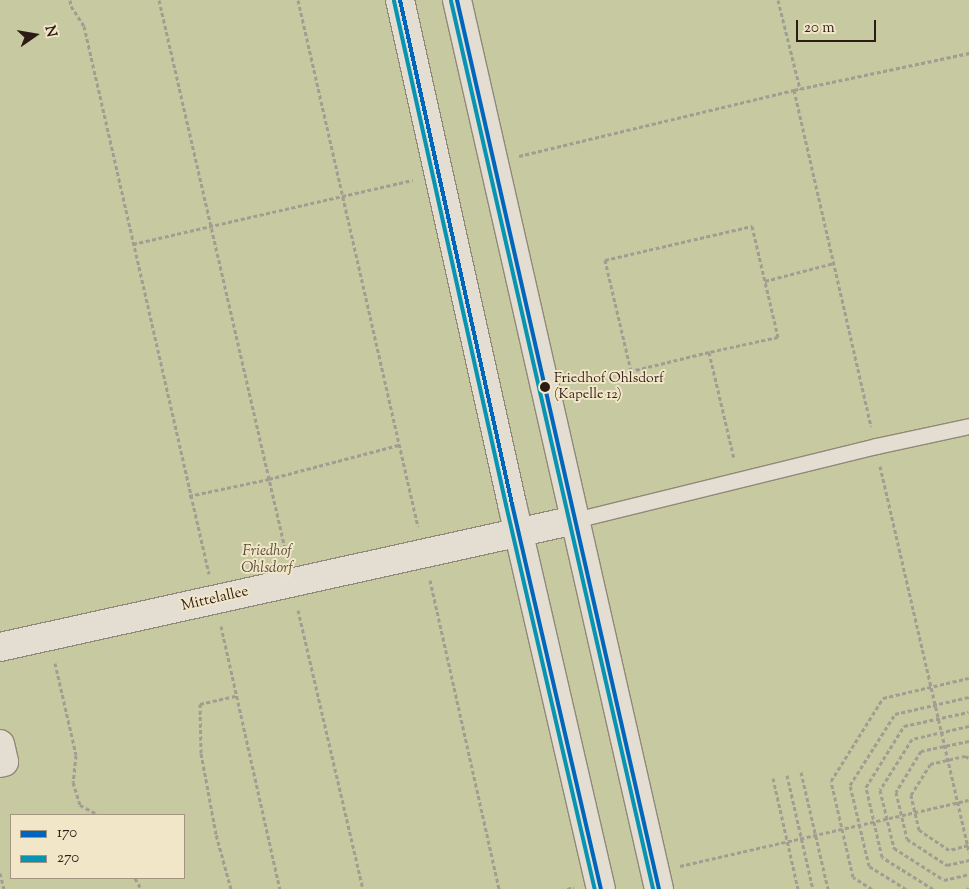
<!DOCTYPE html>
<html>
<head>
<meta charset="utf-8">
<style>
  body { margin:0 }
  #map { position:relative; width:969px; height:889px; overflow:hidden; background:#dcd3b9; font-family:"Sorts Mill Goudy",serif }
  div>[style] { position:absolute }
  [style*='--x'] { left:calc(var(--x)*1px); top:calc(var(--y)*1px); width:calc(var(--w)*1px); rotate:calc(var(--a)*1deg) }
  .green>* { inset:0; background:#c7c9a0 }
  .path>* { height:3px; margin-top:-1.5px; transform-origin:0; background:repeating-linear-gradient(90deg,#a29d92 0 4px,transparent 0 6.5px) }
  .roads { filter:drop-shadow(1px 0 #908879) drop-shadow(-1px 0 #908879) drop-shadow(0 1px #908879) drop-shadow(0 -1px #908879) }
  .service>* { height:15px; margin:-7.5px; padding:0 7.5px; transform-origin:7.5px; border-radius:7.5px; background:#e3ded1 }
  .minor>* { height:28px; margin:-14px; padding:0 14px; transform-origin:14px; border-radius:14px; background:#e3ded1 }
  .bus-1>* { height:4px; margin:-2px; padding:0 2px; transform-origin:2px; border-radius:2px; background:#0065bd }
  .bus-2>* { height:4px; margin:-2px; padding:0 2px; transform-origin:2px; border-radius:2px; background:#0794b2 }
  .dots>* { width:14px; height:14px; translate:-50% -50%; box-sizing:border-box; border:2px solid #f1e6c8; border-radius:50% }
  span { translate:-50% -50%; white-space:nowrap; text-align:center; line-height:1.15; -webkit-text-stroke:4px #f1e6c8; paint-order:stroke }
  .bus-label { font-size:14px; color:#2d1c15 }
  .left { translate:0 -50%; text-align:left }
  .park-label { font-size:15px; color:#564d38; font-style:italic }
  .street-label { font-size:15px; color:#2d1c15 }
  .legend { position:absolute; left:10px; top:814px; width:175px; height:65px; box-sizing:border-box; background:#f1e6c8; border:1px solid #a39580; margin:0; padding:6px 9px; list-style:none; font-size:15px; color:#2d1c15 }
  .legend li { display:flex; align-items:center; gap:10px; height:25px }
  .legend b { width:25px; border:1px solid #a39580 }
  .north { position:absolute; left:10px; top:10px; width:50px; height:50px; -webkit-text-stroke:4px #f1e6c8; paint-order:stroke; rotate:77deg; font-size:14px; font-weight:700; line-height:20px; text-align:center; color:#2d1c15 }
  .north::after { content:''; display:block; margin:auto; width:18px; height:22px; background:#2d1c15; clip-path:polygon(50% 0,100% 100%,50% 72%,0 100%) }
  .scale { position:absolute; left:796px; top:20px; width:80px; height:22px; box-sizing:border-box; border:2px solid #2d1c15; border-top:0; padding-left:6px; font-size:15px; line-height:18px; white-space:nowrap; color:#2d1c15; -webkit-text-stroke:4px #f1e6c8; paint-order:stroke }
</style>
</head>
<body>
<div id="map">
  <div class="green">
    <div style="clip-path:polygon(evenodd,0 0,969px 0,969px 889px,0 889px,0 0,11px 815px,184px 815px,184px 878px,11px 878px,11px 815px)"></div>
  </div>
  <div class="path">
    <div style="--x:70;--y:0;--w:6;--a:81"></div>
    <div style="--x:71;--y:6;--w:24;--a:57"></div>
    <div style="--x:84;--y:26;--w:562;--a:77.15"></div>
    <div style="--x:159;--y:0;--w:572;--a:77.06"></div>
    <div style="--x:298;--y:0;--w:540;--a:77.17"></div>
    <div style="--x:778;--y:0;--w:92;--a:76.1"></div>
    <div style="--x:794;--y:90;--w:345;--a:77.1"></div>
    <div style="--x:519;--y:156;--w:283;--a:-13.5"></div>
    <div style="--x:794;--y:90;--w:179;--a:-11.9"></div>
    <div style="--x:133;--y:244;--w:287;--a:-12.9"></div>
    <div style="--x:765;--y:281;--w:71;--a:-14.6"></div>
    <div style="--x:709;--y:352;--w:80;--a:166.3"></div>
    <div style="--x:631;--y:371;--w:114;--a:-103.2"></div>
    <div style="--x:605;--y:260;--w:151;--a:-13"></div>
    <div style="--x:752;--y:226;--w:114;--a:76.8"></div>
    <div style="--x:778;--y:337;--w:71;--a:167.7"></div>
    <div style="--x:709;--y:352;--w:110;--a:76.8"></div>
    <div style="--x:880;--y:466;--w:397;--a:77"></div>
    <div style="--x:189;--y:496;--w:82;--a:-12"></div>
    <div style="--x:269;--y:479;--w:134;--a:-14.7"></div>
    <div style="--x:430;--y:580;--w:317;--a:77.4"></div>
    <div style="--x:298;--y:610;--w:286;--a:76.9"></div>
    <div style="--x:221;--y:626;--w:270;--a:77.4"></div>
    <div style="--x:55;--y:663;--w:94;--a:77.1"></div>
    <div style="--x:76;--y:755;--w:27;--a:96"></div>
    <div style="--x:73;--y:782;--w:24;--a:73"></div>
    <div style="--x:80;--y:805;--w:21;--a:28"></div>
    <div style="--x:969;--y:726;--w:58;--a:167.2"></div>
    <div style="--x:912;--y:739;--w:60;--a:122.1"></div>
    <div style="--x:880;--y:790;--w:60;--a:76.4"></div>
    <div style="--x:894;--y:848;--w:59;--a:32.6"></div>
    <div style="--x:944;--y:880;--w:26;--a:-13"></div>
    <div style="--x:969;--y:741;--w:49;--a:168.2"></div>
    <div style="--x:921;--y:751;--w:48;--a:121.4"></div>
    <div style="--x:896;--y:792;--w:48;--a:76.8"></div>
    <div style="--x:907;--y:839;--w:48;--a:33"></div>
    <div style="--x:947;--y:865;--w:23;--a:-13"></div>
    <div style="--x:801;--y:772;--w:120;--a:77"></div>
    <div style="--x:787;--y:775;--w:117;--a:77.2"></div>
    <div style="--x:773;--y:778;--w:114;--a:77.3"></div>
    <div style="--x:968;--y:845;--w:20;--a:165"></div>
    <div style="--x:949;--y:850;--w:36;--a:-146"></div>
    <div style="--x:919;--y:830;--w:36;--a:-103"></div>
    <div style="--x:911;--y:795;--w:36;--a:-58"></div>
    <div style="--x:930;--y:764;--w:36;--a:-13"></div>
    <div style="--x:965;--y:756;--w:4;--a:27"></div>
    <div style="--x:680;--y:866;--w:296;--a:-12.9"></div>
    <div style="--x:0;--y:873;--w:16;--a:76"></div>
    <div style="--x:135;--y:878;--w:13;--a:61"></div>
    <div style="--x:231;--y:889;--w:57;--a:-105.3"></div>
    <div style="--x:216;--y:834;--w:82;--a:-100.5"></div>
    <div style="--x:201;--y:753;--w:49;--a:-91.2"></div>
    <div style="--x:200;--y:704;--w:37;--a:-13"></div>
    <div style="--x:567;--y:889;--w:7;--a:-16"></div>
    <div style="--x:872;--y:889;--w:22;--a:-148"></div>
    <div style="--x:853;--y:877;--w:98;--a:-102.9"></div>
    <div style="--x:831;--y:781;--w:98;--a:-57.9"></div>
    <div style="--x:883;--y:698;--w:88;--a:-13.1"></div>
    <div style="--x:906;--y:889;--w:44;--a:-148.1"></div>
    <div style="--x:869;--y:866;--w:83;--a:-103.2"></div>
    <div style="--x:850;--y:785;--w:84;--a:-57.6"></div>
    <div style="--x:895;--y:714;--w:76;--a:-12.9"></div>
    <div style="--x:933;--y:889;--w:60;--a:-147.9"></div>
    <div style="--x:882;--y:857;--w:72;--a:-102.9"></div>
    <div style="--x:866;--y:787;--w:72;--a:-58.1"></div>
    <div style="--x:904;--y:726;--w:66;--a:-12.2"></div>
    <div style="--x:967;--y:889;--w:2;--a:-27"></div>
  </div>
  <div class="roads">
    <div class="service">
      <div style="--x:575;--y:520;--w:310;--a:-13.8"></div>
      <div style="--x:876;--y:446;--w:95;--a:-12.1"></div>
    </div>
    <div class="minor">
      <div style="--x:400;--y:0;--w:516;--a:77.47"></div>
      <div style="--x:512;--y:504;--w:395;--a:77"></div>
      <div style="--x:457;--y:0;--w:912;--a:77.2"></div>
      <div style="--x:0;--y:647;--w:589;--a:-12.45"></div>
      <div style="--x:0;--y:744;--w:18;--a:77"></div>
      <div style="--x:4;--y:762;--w:4;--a:166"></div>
    </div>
  </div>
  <div class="bus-1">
    <div style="--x:400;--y:0;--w:516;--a:77.47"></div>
    <div style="--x:512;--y:504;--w:395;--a:77"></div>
    <div style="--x:457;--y:0;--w:912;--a:77.2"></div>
  </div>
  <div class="bus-2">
    <div style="--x:394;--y:1;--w:516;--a:77.47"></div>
    <div style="--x:506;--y:505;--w:394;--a:77"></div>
    <div style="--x:451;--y:1;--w:911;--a:77.18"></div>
  </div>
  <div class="dots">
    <div style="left:545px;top:387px;background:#2d1c15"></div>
  </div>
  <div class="bus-label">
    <span class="left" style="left:554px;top:387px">Friedhof Ohlsdorf<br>(Kapelle 12)</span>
  </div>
  <div class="park-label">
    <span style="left:267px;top:560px">Friedhof<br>Ohlsdorf</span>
  </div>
  <div class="street-label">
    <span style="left:215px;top:599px;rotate:-13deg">Mittelallee</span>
  </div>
  <ul class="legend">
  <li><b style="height:6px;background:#0065bd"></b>170</li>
  <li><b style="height:6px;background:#0794b2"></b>270</li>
  </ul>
  <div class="north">N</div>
  <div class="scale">20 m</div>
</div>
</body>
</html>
